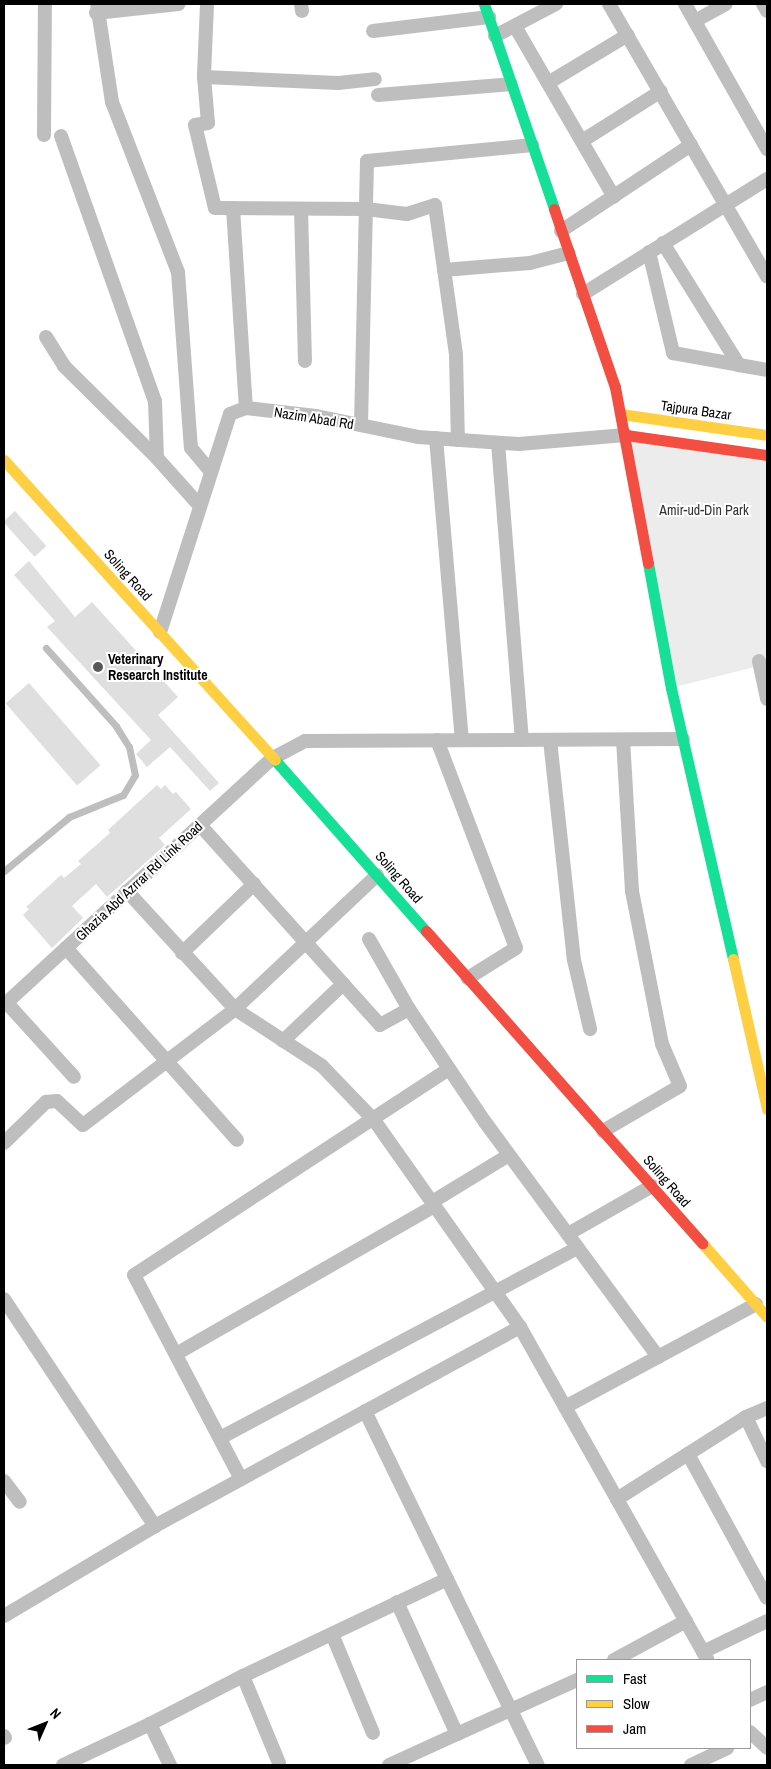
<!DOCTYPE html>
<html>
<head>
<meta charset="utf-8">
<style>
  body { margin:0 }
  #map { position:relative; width:771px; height:1769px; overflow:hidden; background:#fff; font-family:"Archivo Narrow",sans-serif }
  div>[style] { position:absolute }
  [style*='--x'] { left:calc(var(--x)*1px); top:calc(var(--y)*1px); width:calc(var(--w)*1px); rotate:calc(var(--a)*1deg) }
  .green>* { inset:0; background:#ececec }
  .building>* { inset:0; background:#dfdfdf; transform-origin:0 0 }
  .lane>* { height:7px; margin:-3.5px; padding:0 3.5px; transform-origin:3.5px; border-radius:3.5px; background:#bebebe }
  .street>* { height:14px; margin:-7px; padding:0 7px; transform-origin:7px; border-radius:7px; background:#bebebe }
  .fast>* { height:11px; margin:-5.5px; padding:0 5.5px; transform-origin:5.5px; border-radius:5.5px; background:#16e098 }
  .slow>* { height:11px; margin:-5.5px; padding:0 5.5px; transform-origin:5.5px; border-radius:5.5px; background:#ffcf43 }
  .jam>* { height:11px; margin:-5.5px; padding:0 5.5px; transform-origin:5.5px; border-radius:5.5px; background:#f24e42 }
  .dots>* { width:14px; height:14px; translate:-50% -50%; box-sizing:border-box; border:2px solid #fff; border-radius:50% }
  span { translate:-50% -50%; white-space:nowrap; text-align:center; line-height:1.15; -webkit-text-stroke:4px #fff; paint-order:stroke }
  .street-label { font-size:14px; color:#000 }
  .park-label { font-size:14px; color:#333 }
  .poi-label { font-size:14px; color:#000; font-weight:700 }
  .left { translate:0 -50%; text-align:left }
  .frame { position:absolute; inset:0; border:5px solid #000; pointer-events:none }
  .legend { position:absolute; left:576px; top:1659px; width:175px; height:90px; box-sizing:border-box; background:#fff; border:1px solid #999; margin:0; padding:6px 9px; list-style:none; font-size:15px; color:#000 }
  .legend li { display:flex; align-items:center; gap:10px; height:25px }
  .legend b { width:25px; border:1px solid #999 }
  .north { position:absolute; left:20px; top:1699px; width:50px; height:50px; -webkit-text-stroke:4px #fff; paint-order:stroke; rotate:46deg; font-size:14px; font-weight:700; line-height:20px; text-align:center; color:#000 }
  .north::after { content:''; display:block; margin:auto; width:18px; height:22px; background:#000; clip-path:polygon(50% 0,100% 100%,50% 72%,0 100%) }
</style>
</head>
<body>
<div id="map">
  <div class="green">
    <div style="clip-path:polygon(626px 435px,767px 455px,767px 664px,671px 688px)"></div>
  </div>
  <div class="building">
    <div style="left:15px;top:511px;width:47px;height:16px;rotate:48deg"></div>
    <div style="clip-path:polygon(29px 561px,75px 617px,92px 602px,178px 697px,158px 715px,219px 783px,210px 791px,170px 747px,147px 767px,136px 754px,151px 740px,47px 627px,55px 621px,14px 575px)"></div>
    <div style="left:29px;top:683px;width:109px;height:31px;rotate:49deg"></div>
    <div style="clip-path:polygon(157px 785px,161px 789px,165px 785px,173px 794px,176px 792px,191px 809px,159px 838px,165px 845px,107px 897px,96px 884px,72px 906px,83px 918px,52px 948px,23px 915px,29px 909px,26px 907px,61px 875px,64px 878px,81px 864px,78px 861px,110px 833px,108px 830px)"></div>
  </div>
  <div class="lane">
    <div style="--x:4;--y:871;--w:85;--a:-39.7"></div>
    <div style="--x:69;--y:817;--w:58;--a:-22.2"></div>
    <div style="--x:123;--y:795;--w:23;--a:-59"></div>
    <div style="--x:135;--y:775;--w:29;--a:-102"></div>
    <div style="--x:129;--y:747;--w:25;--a:-122"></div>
    <div style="--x:116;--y:726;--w:105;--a:-131.9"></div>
  </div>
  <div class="street">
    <div style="--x:97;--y:4;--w:99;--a:81.3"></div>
    <div style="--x:112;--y:102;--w:182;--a:68.8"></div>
    <div style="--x:178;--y:272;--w:176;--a:85.8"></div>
    <div style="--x:191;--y:448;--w:30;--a:50"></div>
    <div style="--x:207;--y:4;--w:73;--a:92.4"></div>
    <div style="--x:204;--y:77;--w:46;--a:85"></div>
    <div style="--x:208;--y:123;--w:13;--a:171"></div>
    <div style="--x:195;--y:125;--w:85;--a:76.5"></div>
    <div style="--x:215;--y:208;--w:151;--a:0.4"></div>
    <div style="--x:366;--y:209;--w:41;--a:7"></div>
    <div style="--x:407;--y:214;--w:29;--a:-18"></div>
    <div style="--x:435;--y:205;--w:151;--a:82"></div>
    <div style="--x:456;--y:355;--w:85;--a:88.7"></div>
    <div style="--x:301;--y:4;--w:7;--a:82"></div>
    <div style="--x:609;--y:4;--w:315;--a:59.9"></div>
    <div style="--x:685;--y:4;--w:167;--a:60.5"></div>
    <div style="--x:763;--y:4;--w:8;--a:60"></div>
    <div style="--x:96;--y:13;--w:83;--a:-6.2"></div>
    <div style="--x:695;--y:21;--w:35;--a:-29"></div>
    <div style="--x:516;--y:28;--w:195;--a:59.9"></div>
    <div style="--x:373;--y:31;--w:117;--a:-6.9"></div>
    <div style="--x:495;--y:36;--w:69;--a:-27.7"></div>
    <div style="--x:204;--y:77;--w:134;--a:2.6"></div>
    <div style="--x:338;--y:83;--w:37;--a:-6"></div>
    <div style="--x:548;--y:83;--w:93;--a:-31"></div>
    <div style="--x:378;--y:95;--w:133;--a:-4.7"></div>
    <div style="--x:44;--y:135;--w:131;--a:-89.6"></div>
    <div style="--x:61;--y:136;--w:281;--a:70.5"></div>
    <div style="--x:155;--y:401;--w:57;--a:88"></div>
    <div style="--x:157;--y:458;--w:63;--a:48.2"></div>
    <div style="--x:582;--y:141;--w:93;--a:-32.3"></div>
    <div style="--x:233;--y:208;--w:200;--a:86.3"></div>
    <div style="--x:301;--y:209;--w:152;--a:88.5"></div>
    <div style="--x:561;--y:231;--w:156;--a:-33.5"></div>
    <div style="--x:663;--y:243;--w:144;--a:58.1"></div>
    <div style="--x:739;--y:365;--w:28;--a:10"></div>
    <div style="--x:649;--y:252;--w:104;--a:76.6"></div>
    <div style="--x:673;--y:353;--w:67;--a:10.3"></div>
    <div style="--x:444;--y:270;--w:86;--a:-4.7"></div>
    <div style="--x:530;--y:263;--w:40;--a:-14.4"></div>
    <div style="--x:583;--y:294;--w:217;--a:-32"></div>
    <div style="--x:46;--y:337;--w:34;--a:58"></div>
    <div style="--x:64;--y:366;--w:131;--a:44.7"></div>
    <div style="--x:361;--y:425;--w:264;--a:-88.7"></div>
    <div style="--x:367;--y:161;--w:166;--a:-5.5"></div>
    <div style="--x:436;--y:438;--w:303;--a:85.1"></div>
    <div style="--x:498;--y:443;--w:298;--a:85.4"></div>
    <div style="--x:160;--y:632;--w:229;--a:-72.2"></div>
    <div style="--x:230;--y:414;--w:17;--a:-21"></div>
    <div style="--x:246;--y:408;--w:70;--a:6.5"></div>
    <div style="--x:316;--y:416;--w:104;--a:11.6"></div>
    <div style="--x:418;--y:437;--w:101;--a:4"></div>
    <div style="--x:519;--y:444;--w:107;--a:-4.8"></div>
    <div style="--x:759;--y:661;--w:39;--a:78"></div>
    <div style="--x:437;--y:740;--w:222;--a:69.2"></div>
    <div style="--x:516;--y:948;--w:57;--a:148"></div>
    <div style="--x:550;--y:740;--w:221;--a:83.8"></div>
    <div style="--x:574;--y:960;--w:71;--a:76.9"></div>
    <div style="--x:200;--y:825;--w:269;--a:48"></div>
    <div style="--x:380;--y:1025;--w:33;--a:-29"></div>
    <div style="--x:127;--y:891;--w:160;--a:47.5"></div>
    <div style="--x:235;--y:1009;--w:104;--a:33.2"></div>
    <div style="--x:322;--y:1066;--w:75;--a:46.1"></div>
    <div style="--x:374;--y:1120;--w:253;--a:54.8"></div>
    <div style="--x:520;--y:1327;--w:382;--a:60.6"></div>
    <div style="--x:369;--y:939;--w:81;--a:60.3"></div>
    <div style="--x:409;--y:1009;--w:136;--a:56.1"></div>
    <div style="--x:485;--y:1122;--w:292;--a:53.6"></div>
    <div style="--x:66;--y:948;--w:257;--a:48.3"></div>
    <div style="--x:182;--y:953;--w:100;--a:-43.8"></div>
    <div style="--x:6;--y:1002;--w:101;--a:47.8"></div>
    <div style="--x:4;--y:1005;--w:365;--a:-42.6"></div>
    <div style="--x:273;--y:758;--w:36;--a:-28"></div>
    <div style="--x:305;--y:741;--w:378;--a:-0.3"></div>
    <div style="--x:283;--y:1041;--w:83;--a:-43.5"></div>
    <div style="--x:603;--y:1131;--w:89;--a:-30.3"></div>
    <div style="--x:680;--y:1086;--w:46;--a:-113.2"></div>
    <div style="--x:662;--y:1044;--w:156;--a:-101.1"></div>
    <div style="--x:632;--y:891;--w:151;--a:-93.4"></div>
    <div style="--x:4;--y:1143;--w:59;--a:-44.3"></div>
    <div style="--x:46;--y:1102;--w:11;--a:-5"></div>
    <div style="--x:57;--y:1101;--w:35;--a:43"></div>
    <div style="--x:83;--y:1125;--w:191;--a:-37.3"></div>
    <div style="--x:235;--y:1009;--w:195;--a:-43.3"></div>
    <div style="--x:432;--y:1202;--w:90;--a:-31.4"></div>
    <div style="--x:568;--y:1234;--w:97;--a:-29.7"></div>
    <div style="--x:4;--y:1299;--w:273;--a:56.4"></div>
    <div style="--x:176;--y:1354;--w:297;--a:-29.8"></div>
    <div style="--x:565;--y:1407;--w:217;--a:-28.3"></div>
    <div style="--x:365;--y:1411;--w:394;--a:64"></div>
    <div style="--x:746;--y:1417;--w:49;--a:64.5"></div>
    <div style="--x:220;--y:1438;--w:405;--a:-28"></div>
    <div style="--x:688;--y:1454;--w:164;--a:61.3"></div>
    <div style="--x:241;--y:1479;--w:230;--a:-117.7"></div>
    <div style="--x:134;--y:1275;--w:376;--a:-33.2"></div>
    <div style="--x:4;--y:1481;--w:26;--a:53"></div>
    <div style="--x:617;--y:1499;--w:153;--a:-32.4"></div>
    <div style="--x:746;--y:1417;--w:23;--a:-23"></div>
    <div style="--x:397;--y:1602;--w:145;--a:65.6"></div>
    <div style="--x:457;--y:1734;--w:132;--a:-24.2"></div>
    <div style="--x:4;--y:1616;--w:176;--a:-30.8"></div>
    <div style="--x:155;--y:1526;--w:416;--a:-28.6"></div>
    <div style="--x:332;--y:1634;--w:107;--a:67.5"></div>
    <div style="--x:703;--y:1652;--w:71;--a:-25.8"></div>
    <div style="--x:614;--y:1660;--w:82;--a:-28.4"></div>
    <div style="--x:750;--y:1700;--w:19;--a:-25"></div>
    <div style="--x:750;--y:1732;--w:23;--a:43"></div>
    <div style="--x:4;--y:1736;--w:2;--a:63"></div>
    <div style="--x:279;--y:1763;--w:94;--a:-112.5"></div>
    <div style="--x:243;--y:1676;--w:226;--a:-25.4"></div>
    <div style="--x:63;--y:1765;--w:96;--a:-25.2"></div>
    <div style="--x:170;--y:1765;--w:46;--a:-116"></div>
    <div style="--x:150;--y:1724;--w:105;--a:-27.3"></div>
    <div style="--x:389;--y:1765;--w:75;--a:-24.5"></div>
    <div style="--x:691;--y:1765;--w:40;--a:-25"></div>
  </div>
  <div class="fast">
    <div style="--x:484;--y:4;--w:217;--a:71.1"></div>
    <div style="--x:648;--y:563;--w:127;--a:79.6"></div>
    <div style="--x:671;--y:688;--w:278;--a:77.1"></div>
    <div style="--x:275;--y:760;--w:228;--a:48.6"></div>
  </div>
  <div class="slow">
    <div style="--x:621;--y:414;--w:148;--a:8.2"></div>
    <div style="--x:4;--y:460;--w:404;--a:47.9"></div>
    <div style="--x:733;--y:959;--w:154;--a:77.2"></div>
    <div style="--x:702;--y:1243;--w:98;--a:48.7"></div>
  </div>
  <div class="jam">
    <div style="--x:554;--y:209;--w:188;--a:71.1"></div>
    <div style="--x:615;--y:387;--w:179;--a:79.4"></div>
    <div style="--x:626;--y:435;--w:142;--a:8.1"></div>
    <div style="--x:426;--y:931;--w:417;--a:48.5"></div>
  </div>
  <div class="dots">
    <div style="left:98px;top:667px;background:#595959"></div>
  </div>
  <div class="street-label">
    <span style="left:696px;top:410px;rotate:8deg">Tajpura Bazar</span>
    <span style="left:314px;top:418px;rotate:9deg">Nazim Abad Rd</span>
    <span style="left:128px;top:575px;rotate:48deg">Soling Road</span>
    <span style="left:399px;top:877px;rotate:49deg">Soling Road</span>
    <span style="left:139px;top:881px;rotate:-43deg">Ghazia Abd Azrrar Rd Link Road</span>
    <span style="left:667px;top:1181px;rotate:49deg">Soling Road</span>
  </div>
  <div class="park-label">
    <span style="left:704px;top:510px">Amir-ud-Din Park</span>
  </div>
  <div class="poi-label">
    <span class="left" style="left:108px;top:667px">Veterinary<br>Research Institute</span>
  </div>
  <div class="frame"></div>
  <ul class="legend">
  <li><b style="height:6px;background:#16e098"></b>Fast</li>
  <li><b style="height:6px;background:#ffcf43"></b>Slow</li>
  <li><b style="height:6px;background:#f24e42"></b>Jam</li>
  </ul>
  <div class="north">N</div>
</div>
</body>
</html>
